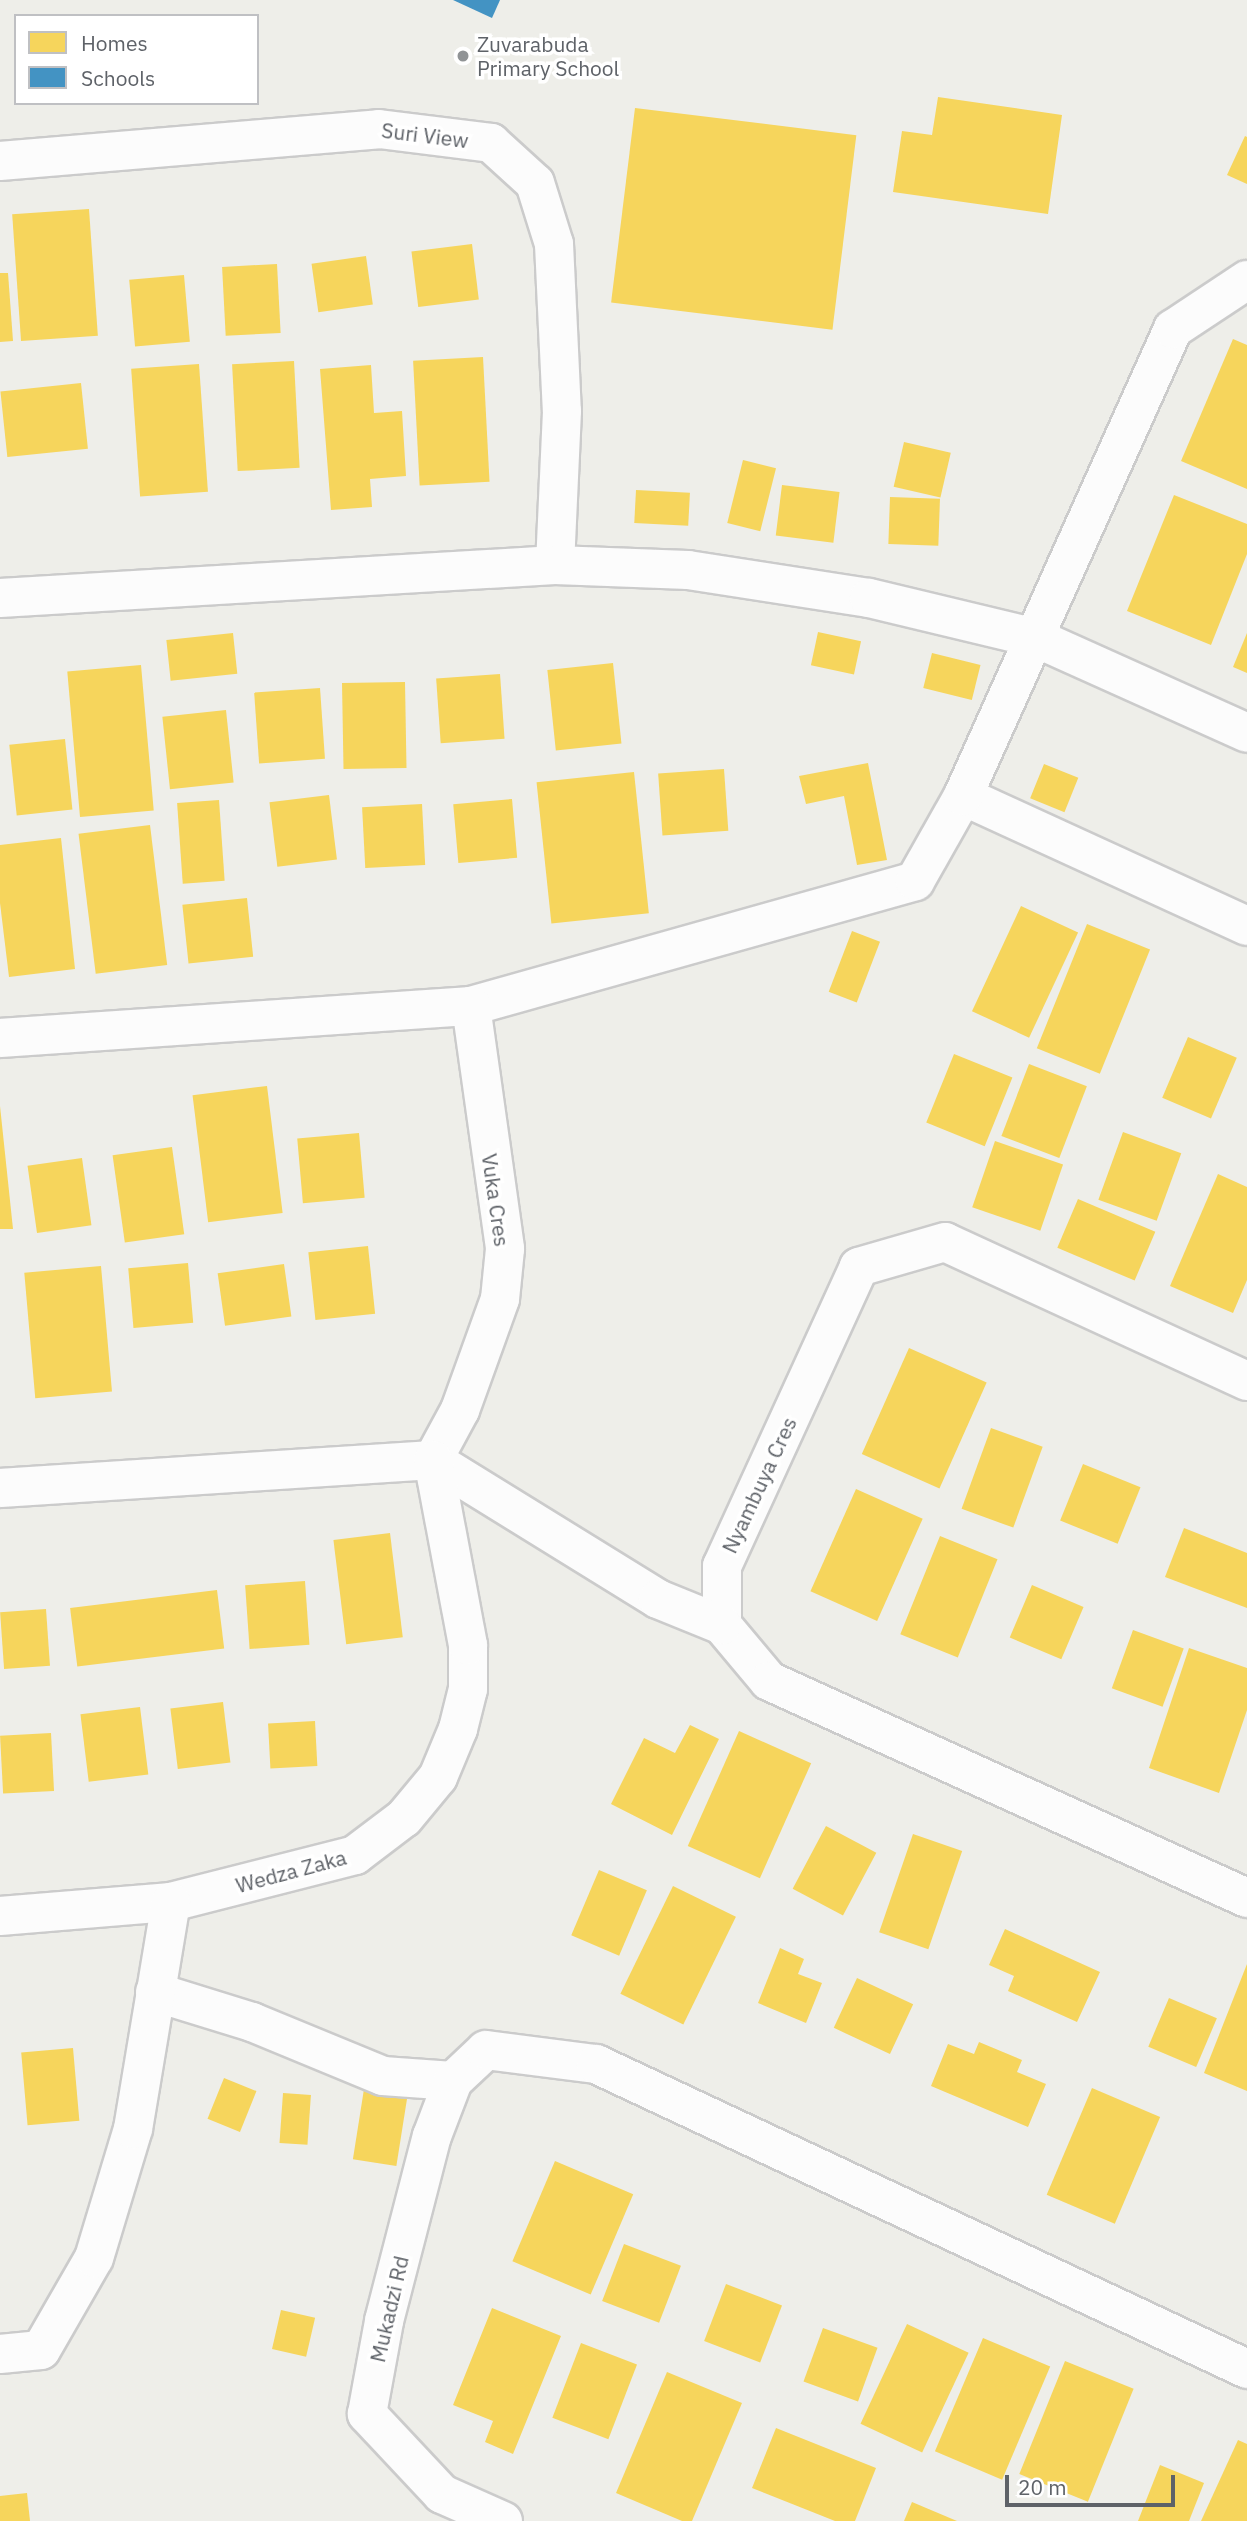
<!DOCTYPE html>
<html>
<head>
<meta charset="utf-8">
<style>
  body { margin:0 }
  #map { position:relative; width:1247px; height:2521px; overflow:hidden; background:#eeeee9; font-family:"IBM Plex Sans",sans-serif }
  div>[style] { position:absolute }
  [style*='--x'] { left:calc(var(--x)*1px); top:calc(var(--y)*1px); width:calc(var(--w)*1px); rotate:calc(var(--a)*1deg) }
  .homes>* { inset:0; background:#f6d55c; transform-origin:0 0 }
  .schools>* { inset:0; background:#4393c3 }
  .roads { filter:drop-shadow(2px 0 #cbcbcb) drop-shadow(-2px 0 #cbcbcb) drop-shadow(0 2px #cbcbcb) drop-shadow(0 -2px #cbcbcb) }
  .minor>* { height:38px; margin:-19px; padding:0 19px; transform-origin:19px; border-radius:19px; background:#fcfcfc }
  .dots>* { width:19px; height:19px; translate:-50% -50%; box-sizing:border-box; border:4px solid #fff; border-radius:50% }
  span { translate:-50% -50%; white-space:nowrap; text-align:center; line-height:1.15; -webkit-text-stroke:7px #fff; paint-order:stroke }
  .poi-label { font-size:21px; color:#5e6268 }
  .left { translate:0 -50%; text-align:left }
  .street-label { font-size:21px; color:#5e6268 }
  .legend { position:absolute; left:14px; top:14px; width:245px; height:91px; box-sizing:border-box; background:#fff; border:2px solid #bfc0c3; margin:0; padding:9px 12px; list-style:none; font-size:21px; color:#5e6268 }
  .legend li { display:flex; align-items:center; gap:14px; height:35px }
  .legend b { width:35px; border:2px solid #bfc0c3 }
  .scale { position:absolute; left:1005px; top:2475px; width:170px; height:32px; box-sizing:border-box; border:4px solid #5e6268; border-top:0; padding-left:9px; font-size:21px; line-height:24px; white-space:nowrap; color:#5e6268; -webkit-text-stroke:5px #fff; paint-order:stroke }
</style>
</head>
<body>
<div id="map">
  <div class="homes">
    <div style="clip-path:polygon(938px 97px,1062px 115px,1048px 214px,893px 192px,902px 131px,932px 135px)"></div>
    <div style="left:635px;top:108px;width:223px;height:196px;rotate:7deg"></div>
    <div style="clip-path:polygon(1245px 136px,1247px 137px,1247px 184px,1227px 175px)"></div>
    <div style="left:89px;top:209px;width:127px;height:77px;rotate:86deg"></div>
    <div style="left:472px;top:244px;width:56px;height:61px;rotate:83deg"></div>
    <div style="left:366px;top:256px;width:49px;height:55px;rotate:82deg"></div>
    <div style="left:277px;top:264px;width:69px;height:55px;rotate:87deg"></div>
    <div style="clip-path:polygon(0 273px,8px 273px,13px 341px,0 342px)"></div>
    <div style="left:184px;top:275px;width:67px;height:55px;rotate:85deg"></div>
    <div style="clip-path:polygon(1233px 339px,1247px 345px,1247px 489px,1181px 461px)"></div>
    <div style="left:483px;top:357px;width:125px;height:70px;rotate:87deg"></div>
    <div style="left:294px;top:361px;width:107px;height:62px;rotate:87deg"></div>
    <div style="left:199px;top:364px;width:128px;height:68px;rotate:86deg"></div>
    <div style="clip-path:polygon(371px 365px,374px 413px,402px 411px,406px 476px,370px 479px,372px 507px,331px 510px,320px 369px)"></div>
    <div style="left:81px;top:383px;width:66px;height:81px;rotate:84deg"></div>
    <div style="left:904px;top:442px;width:48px;height:46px;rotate:13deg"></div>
    <div style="left:743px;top:460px;width:34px;height:65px;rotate:14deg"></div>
    <div style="left:782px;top:485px;width:58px;height:51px;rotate:7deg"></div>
    <div style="left:636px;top:490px;width:54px;height:33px;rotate:3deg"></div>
    <div style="clip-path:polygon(1174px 495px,1247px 524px,1247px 554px,1211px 645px,1127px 611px)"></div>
    <div style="left:890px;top:497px;width:50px;height:47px;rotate:2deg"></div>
    <div style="left:818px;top:632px;width:44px;height:34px;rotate:12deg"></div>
    <div style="left:233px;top:633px;width:41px;height:67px;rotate:84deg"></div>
    <div style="clip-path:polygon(1247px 633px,1247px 673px,1233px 667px)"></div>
    <div style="left:932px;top:653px;width:50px;height:36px;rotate:14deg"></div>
    <div style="left:613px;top:663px;width:81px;height:66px;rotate:84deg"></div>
    <div style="left:141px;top:665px;width:146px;height:74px;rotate:85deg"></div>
    <div style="left:500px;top:674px;width:65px;height:64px;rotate:86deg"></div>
    <div style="left:405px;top:682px;width:86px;height:63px;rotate:89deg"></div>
    <div style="left:320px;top:688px;width:71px;height:66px;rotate:86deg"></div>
    <div style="left:226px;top:710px;width:73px;height:64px;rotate:84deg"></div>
    <div style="left:65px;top:739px;width:71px;height:56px;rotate:84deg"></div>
    <div style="clip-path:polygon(868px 763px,887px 860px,857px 865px,844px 796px,806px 804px,799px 776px)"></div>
    <div style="left:1044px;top:764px;width:37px;height:37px;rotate:22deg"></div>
    <div style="left:724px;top:769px;width:62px;height:66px;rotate:86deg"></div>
    <div style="left:634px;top:772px;width:142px;height:98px;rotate:84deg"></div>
    <div style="left:329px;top:795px;width:65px;height:60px;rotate:83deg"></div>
    <div style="left:512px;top:799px;width:59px;height:59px;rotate:85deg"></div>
    <div style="left:219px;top:800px;width:81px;height:42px;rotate:86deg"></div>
    <div style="left:422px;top:804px;width:61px;height:60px;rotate:87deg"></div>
    <div style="left:150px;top:825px;width:141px;height:72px;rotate:83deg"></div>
    <div style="clip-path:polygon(61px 838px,75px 969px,9px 977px,0 903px,0 845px)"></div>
    <div style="left:247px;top:898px;width:59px;height:65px;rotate:84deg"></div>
    <div style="left:1021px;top:906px;width:63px;height:116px;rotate:25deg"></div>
    <div style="left:1087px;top:924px;width:68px;height:134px;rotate:22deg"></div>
    <div style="left:852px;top:931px;width:30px;height:65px;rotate:21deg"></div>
    <div style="left:1188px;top:1037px;width:53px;height:66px;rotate:23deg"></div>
    <div style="left:954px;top:1054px;width:63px;height:74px;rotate:22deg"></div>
    <div style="left:1029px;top:1064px;width:62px;height:77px;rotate:21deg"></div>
    <div style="left:267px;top:1086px;width:128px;height:75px;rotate:83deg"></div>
    <div style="clip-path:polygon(0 1106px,13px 1229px,0 1229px)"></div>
    <div style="left:1123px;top:1132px;width:62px;height:72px;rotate:20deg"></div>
    <div style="left:359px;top:1133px;width:65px;height:62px;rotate:85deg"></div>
    <div style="left:995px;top:1141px;width:72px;height:70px;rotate:19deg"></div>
    <div style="left:172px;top:1147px;width:88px;height:60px;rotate:82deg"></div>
    <div style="left:82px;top:1158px;width:68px;height:55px;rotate:82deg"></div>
    <div style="clip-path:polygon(1218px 1174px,1247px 1187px,1247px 1280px,1233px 1313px,1170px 1286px)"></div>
    <div style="left:1078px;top:1199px;width:84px;height:53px;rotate:23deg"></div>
    <div style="left:368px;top:1246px;width:68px;height:60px;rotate:84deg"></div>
    <div style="left:188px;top:1263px;width:60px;height:60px;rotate:85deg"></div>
    <div style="left:284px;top:1264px;width:53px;height:67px;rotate:82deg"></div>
    <div style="left:101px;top:1266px;width:126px;height:77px;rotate:85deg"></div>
    <div style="left:909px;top:1348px;width:85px;height:116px;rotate:24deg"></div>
    <div style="left:991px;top:1428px;width:55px;height:86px;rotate:20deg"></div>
    <div style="left:1083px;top:1464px;width:62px;height:61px;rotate:22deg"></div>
    <div style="left:856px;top:1489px;width:73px;height:112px;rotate:24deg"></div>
    <div style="clip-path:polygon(1184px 1528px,1247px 1553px,1247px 1608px,1165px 1577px)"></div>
    <div style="left:390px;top:1533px;width:105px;height:57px;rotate:83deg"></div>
    <div style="left:940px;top:1536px;width:62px;height:106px;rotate:22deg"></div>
    <div style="left:305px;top:1581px;width:64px;height:60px;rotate:86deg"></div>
    <div style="left:1032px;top:1585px;width:56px;height:57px;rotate:23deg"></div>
    <div style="left:217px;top:1590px;width:59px;height:148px;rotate:83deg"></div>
    <div style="left:46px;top:1609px;width:57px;height:46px;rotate:86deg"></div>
    <div style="left:1133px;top:1630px;width:54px;height:62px;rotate:20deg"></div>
    <div style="clip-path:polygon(1189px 1648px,1247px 1668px,1247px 1710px,1219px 1793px,1149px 1768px)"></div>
    <div style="left:223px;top:1702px;width:61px;height:53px;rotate:83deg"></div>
    <div style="left:140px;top:1707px;width:68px;height:60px;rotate:83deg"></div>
    <div style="left:315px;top:1721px;width:45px;height:47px;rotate:87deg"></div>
    <div style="clip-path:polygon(690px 1725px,719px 1739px,672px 1835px,611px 1804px,644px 1738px,675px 1753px)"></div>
    <div style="left:739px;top:1731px;width:79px;height:126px;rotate:24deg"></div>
    <div style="left:51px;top:1733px;width:58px;height:51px;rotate:87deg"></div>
    <div style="left:826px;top:1826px;width:57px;height:71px;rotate:28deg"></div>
    <div style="left:913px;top:1834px;width:52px;height:104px;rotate:19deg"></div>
    <div style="left:599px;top:1870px;width:52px;height:71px;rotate:23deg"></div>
    <div style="left:673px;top:1886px;width:70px;height:120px;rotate:26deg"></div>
    <div style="clip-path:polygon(1005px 1929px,1100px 1972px,1077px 2022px,1008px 1991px,1014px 1976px,989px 1965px)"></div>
    <div style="clip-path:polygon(780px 1948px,804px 1959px,798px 1974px,822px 1983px,806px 2023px,758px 2003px)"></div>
    <div style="clip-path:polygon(1247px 1964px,1247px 2091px,1204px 2073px)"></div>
    <div style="left:857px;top:1978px;width:62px;height:55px;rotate:25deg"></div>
    <div style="left:1169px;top:1998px;width:52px;height:53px;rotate:23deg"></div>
    <div style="clip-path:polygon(979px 2042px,1022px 2060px,1017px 2072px,1046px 2084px,1028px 2127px,931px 2086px,948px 2044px,974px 2054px)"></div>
    <div style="left:73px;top:2048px;width:73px;height:52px;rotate:85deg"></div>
    <div style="left:224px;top:2078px;width:35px;height:44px;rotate:22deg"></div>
    <div style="left:1092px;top:2088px;width:74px;height:116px;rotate:23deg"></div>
    <div style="left:364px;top:2089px;width:44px;height:71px;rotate:9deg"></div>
    <div style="left:283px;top:2093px;width:28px;height:50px;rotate:4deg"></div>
    <div style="left:555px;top:2161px;width:85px;height:109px;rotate:23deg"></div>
    <div style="left:624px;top:2244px;width:61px;height:61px;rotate:21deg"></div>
    <div style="left:726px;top:2284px;width:60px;height:61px;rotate:21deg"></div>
    <div style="clip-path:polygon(492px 2308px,561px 2336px,513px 2454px,485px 2442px,493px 2421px,453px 2405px)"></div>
    <div style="left:281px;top:2310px;width:35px;height:40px;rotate:13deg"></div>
    <div style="left:907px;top:2324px;width:68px;height:110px;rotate:25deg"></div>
    <div style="left:823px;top:2328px;width:58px;height:57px;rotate:20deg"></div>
    <div style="left:983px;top:2338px;width:73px;height:123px;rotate:23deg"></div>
    <div style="left:581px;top:2343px;width:60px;height:80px;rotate:21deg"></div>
    <div style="left:1065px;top:2361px;width:74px;height:122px;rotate:22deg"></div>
    <div style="clip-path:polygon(667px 2372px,742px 2403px,692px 2521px,682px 2521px,616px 2493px)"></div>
    <div style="clip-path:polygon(776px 2428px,876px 2468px,855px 2521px,835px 2521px,752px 2488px)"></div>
    <div style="clip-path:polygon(1238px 2440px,1247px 2444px,1247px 2521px,1201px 2521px)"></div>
    <div style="clip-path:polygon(1160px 2465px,1204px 2483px,1189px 2521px,1138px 2521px)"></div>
    <div style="clip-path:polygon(27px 2493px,30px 2521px,0 2521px,0 2496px)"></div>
    <div style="clip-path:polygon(912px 2502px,957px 2521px,904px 2521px)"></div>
  </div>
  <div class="schools">
    <div style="clip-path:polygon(453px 0,500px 0,492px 18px)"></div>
  </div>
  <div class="roads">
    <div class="minor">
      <div style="--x:0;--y:161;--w:380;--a:-4.8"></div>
      <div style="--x:379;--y:129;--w:113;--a:7.1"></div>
      <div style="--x:491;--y:143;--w:59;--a:42.3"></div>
      <div style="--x:535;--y:183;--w:64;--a:72.7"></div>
      <div style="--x:554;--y:244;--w:167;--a:87.3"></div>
      <div style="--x:562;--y:411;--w:154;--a:92.6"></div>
      <div style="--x:0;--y:598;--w:556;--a:-3.4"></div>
      <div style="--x:555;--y:565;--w:133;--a:2.2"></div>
      <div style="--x:688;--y:570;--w:183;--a:8.8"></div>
      <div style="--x:869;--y:598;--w:172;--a:13.5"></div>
      <div style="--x:1036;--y:638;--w:231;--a:24.2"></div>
      <div style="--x:963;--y:796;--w:312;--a:24.6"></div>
      <div style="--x:471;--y:1006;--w:461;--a:-15.7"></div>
      <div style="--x:915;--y:881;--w:98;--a:-60.5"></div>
      <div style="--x:963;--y:796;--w:512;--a:-65.79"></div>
      <div style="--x:1173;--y:329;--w:89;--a:-33.5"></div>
      <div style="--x:0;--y:1038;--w:472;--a:-3.9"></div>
      <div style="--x:471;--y:1006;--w:245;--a:82"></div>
      <div style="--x:505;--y:1249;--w:50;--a:95.7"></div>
      <div style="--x:500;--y:1299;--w:118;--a:109.8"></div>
      <div style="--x:460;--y:1410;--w:57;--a:118.4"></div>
      <div style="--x:1247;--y:1381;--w:332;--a:-155.3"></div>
      <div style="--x:945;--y:1242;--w:90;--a:163.8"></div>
      <div style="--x:859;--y:1267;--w:329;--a:114.6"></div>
      <div style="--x:722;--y:1566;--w:59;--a:90"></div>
      <div style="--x:722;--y:1625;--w:73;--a:50"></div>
      <div style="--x:769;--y:1681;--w:525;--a:24.42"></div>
      <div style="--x:433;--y:1460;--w:264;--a:31.7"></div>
      <div style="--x:658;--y:1599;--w:69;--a:22.1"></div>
      <div style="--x:0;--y:1488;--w:434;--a:-3.7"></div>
      <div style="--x:0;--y:1916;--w:172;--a:-4.7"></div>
      <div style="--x:171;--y:1902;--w:190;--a:-14.3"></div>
      <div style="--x:355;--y:1855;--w:61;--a:-37.1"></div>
      <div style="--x:404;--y:1818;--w:53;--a:-50.3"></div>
      <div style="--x:438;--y:1777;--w:52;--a:-67.4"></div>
      <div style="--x:458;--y:1729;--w:41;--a:-76"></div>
      <div style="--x:468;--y:1689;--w:44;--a:-90"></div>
      <div style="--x:468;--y:1645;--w:188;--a:-100.7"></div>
      <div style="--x:155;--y:1992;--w:102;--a:17.2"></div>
      <div style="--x:252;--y:2022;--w:142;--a:22.4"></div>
      <div style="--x:383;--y:2076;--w:70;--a:4.1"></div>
      <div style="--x:0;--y:2354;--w:41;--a:-5.6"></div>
      <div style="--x:41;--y:2350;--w:106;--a:-60.1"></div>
      <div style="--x:94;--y:2258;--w:135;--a:-73.2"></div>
      <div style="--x:133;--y:2129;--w:230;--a:-80.5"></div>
      <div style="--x:503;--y:2521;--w:67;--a:-156.1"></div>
      <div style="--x:442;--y:2494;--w:110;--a:-133.2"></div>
      <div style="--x:367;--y:2414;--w:95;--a:-79.6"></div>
      <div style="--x:384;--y:2321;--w:191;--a:-75.5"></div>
      <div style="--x:432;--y:2136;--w:59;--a:-69.1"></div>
      <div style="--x:453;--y:2081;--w:45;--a:-43.2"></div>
      <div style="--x:486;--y:2050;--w:111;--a:7.3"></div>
      <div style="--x:596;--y:2064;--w:719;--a:25.1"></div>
    </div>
  </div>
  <div class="dots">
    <div style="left:463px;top:56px;background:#909395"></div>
  </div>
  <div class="poi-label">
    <span class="left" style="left:477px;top:56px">Zuvarabuda<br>Primary School</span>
  </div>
  <div class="street-label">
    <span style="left:425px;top:135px;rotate:7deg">Suri View</span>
    <span style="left:496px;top:1200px;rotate:82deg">Vuka Cres</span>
    <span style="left:759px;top:1485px;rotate:-65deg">Nyambuya Cres</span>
    <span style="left:291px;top:1871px;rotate:-15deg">Wedza Zaka</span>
    <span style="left:389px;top:2309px;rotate:-77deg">Mukadzi Rd</span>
  </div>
  <ul class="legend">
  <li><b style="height:19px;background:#f6d55c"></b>Homes</li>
  <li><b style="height:19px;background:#4393c3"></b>Schools</li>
  </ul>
  <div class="scale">20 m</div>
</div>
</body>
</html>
